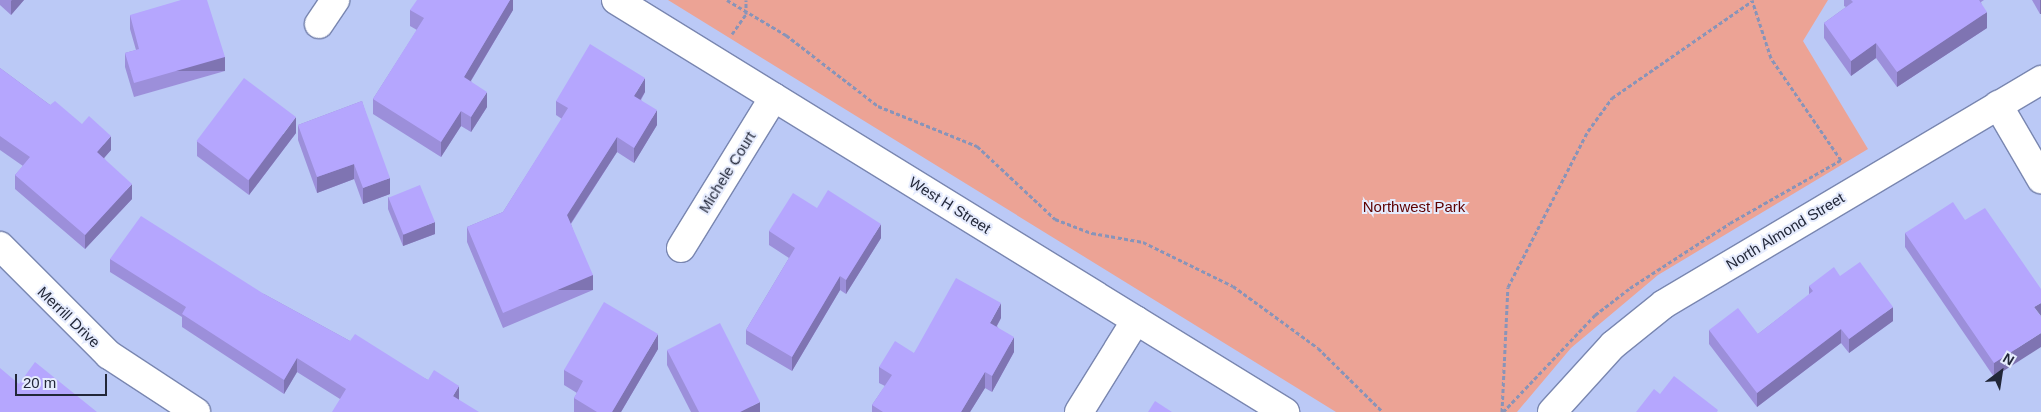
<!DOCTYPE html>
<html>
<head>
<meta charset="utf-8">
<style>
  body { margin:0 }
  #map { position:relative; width:2041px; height:412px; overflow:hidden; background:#bbc9f6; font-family:Helvetica,sans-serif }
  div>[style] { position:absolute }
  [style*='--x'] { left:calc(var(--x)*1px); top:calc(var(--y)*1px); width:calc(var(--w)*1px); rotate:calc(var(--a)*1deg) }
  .green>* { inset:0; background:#eca395 }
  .path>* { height:3px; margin-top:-1.5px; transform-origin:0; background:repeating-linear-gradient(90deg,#8994b8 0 4px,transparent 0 6.5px) }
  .roads { filter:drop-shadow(1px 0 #7986b0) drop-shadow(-1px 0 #7986b0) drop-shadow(0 1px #7986b0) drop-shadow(0 -1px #7986b0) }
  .minor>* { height:28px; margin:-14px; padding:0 14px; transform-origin:14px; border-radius:14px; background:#fff }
  .wall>* { inset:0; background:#9c8fda }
  .shaded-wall>* { inset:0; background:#7f74b2; transform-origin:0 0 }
  .building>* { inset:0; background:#b5a6fe; transform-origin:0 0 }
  span { translate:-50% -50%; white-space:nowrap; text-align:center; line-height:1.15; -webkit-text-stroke:4px #e5ebfd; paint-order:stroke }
  .street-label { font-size:15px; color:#222738 }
  .park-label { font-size:15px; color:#5d0100 }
  .north { position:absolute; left:1976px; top:347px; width:50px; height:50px; -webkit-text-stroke:4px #e5ebfd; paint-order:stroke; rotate:31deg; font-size:14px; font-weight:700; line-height:20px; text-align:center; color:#222738 }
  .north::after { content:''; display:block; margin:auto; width:18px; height:22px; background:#222738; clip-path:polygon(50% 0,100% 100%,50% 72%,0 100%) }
  .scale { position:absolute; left:15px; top:374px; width:92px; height:22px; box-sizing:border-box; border:2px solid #222738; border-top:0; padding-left:6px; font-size:15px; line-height:18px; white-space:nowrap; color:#222738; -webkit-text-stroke:4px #e5ebfd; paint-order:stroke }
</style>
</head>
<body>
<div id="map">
  <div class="green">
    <div style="clip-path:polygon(668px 0,1828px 0,1803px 41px,1868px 149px,1658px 275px,1571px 348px,1517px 412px,1336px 412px)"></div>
  </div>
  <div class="path">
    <div style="--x:727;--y:0;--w:69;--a:30.7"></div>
    <div style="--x:786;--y:35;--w:116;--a:37.7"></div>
    <div style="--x:878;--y:106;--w:107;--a:22"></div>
    <div style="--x:977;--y:146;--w:107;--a:43.1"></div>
    <div style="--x:1055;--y:219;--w:40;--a:21"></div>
    <div style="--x:1092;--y:233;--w:52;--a:10"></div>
    <div style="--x:1143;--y:242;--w:100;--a:26.1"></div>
    <div style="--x:1233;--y:286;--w:105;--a:36.1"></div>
    <div style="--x:1318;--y:348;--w:91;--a:44.6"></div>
    <div style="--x:732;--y:34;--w:24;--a:-55"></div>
    <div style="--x:746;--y:14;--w:14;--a:-90"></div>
    <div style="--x:1502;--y:412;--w:125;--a:-87.3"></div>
    <div style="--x:1508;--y:287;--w:175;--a:-62.9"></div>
    <div style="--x:1588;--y:131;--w:41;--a:-54"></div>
    <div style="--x:1612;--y:98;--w:170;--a:-34.7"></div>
    <div style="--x:1503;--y:412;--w:134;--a:-46.5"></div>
    <div style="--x:1595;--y:315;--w:44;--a:-37.6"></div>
    <div style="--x:1630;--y:288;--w:119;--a:-33"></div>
    <div style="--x:1730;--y:223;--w:128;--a:-29.6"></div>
    <div style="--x:1841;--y:160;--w:124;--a:-124.5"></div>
    <div style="--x:1771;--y:58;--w:61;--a:-108.1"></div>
  </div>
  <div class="roads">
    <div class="minor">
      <div style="--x:616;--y:0;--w:786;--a:31.63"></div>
      <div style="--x:319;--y:24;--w:29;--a:-56"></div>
      <div style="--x:1998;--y:105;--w:86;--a:59.8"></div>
      <div style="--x:0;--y:246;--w:154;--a:45"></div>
      <div style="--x:109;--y:355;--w:104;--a:33.2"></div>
      <div style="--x:681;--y:248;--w:177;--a:-58.4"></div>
      <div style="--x:1079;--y:412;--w:108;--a:-58.2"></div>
      <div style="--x:1552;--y:412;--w:91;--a:-47.7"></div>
      <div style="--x:1613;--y:345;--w:65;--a:-38.8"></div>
      <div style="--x:1664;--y:304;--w:439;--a:-30.7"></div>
    </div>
  </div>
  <div class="wall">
    <div style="clip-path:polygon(0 0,24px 0,11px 15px,0 5px)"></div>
    <div style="clip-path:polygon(513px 0,513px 10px,471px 81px,487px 107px,471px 132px,461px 126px,441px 157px,373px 114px,373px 99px,417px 30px,410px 26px,410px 10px)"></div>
    <div style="clip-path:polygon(1844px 0,1984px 0,1981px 2px,1987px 28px,1897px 87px,1876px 58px,1851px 76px,1824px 38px,1824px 23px,1846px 7px,1844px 6px)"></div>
    <div style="clip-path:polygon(2032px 0,2041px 0,2041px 13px,2040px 14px)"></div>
    <div style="clip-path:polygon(130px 15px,225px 71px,134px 97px,125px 67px,125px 53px,136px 50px,130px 29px)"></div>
    <div style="clip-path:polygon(0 68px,111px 150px,104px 158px,132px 199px,85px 249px,15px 189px,15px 175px,23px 166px,0 150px)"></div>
    <div style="clip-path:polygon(645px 92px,641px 100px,657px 125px,634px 163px,617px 152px,571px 224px,593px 290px,503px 328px,467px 242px,467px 227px,503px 212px,562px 119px,556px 115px,556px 101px)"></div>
    <div style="clip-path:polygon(362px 101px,390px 194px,363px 204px,354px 179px,317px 193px,298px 140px,298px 125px)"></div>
    <div style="clip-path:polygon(296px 133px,249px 195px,197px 156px,197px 141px)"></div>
    <div style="clip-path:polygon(388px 197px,435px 234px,403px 246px,388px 209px)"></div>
    <div style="clip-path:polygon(817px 208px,881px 238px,846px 294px,840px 290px,792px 371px,746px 344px,746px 330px,789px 258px,769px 245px,769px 231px)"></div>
    <div style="clip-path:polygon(1965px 220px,2041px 317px,1994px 377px,1905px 247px,1905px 233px)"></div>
    <div style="clip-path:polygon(110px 259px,264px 294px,350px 341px,428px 380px,459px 386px,340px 399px,297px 372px,284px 394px,182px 327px,182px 317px,110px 272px)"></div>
    <div style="clip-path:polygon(1840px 276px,1893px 321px,1849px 353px,1841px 343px,1757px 407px,1709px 344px,1709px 330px,1758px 334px,1809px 295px,1809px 286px)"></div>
    <div style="clip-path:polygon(1001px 318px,997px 326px,1014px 352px,992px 392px,985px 388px,970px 412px,872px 412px,872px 405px,885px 386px,879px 383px,879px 367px)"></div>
    <div style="clip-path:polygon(658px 349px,621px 412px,574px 412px,574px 398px,577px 393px,564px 385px,564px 370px)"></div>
    <div style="clip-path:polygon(667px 350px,760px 412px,691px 412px,667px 365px)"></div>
  </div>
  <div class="shaded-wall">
    <div style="clip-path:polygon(12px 0,24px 0,11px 15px,11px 1px)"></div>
    <div style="clip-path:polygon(510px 0,513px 0,513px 10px,464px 92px,464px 77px)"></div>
    <div style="left:2040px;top:0;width:1px;height:14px"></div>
    <div style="clip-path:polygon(1987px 12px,1987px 28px,1897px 87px,1897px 72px)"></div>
    <div style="clip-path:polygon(1876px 43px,1876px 58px,1851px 76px,1851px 61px)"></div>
    <div style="left:225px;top:57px;width:14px;height:95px;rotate:90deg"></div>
    <div style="clip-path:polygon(645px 78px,645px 92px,634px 110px,634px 96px)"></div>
    <div style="clip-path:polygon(487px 92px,487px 107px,471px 132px,471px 117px)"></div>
    <div style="clip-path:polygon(657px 110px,657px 125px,634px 163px,634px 148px)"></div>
    <div style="clip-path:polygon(461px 111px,461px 126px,441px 157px,441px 142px)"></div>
    <div style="clip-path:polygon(296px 117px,296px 133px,249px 195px,249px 180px)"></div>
    <div style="clip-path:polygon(111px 136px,111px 150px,97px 166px,97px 152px)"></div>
    <div style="clip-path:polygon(617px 137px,617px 152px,567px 229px,567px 215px)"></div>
    <div style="clip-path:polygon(354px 164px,354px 179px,317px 193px,317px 177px)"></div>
    <div style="clip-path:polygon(390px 178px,390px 194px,363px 204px,363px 188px)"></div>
    <div style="clip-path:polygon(132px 184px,132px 199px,85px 249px,85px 235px)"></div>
    <div style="clip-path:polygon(435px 222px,435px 234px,403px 246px,403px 234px)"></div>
    <div style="clip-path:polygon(881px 224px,881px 238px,846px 294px,846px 280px)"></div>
    <div style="left:593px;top:275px;width:15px;height:98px;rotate:90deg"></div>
    <div style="clip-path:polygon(840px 276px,840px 290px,792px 371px,792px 357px)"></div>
    <div style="clip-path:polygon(1001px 303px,1001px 318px,990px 338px,990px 323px)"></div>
    <div style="clip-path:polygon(2041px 303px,2041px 316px,2034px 307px)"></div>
    <div style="clip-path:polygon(1893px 307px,1893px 321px,1849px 353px,1849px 339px)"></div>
    <div style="clip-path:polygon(1841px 329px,1841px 343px,1757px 407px,1757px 393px)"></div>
    <div style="clip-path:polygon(2041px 333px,2041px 347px,1994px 377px,1994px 363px)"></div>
    <div style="clip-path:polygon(658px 334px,658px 349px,621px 412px,612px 412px)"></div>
    <div style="clip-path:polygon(1014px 337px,1014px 352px,992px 392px,992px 376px)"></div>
    <div style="clip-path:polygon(297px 358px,297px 372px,284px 394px,284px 380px)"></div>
    <div style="clip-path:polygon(985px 372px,985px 388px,970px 412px,961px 412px)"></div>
    <div style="clip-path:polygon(459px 386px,459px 400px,453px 410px,453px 396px)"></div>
    <div style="clip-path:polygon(760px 402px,760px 412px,740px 412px)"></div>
  </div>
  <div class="building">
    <div style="clip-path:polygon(181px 0,207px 0,225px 57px,134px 83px,125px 53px,139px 49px,130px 15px)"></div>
    <div style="clip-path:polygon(417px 0,510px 0,464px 77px,487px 92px,471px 117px,461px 111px,441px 142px,373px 99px,424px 18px,410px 10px)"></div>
    <div style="clip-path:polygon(1851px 0,1979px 0,1987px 12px,1897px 72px,1876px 43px,1851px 61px,1824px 23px,1853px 2px)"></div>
    <div style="clip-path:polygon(590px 44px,645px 78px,634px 96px,657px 110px,634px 148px,617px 137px,567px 215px,593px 275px,503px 313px,467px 227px,503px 212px,568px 108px,556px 101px)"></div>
    <div style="clip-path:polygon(0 68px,50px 105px,55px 101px,82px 124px,89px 116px,111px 136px,97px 152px,132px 184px,85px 235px,15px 175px,30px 157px,0 136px)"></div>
    <div style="left:244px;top:78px;width:65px;height:79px;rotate:37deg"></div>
    <div style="clip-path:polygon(362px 101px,390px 178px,363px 188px,354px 164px,317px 177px,298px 125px)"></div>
    <div style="left:420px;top:185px;width:40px;height:34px;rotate:68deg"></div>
    <div style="clip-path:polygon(828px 190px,881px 224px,846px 280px,840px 276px,792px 357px,746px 330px,795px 248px,769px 231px,793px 193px,817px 208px)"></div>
    <div style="clip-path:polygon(1953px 202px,1965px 220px,1985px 208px,2041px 289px,2041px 303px,2034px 307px,2041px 317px,2041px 333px,1994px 363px,1905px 233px)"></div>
    <div style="clip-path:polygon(141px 216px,264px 294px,350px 341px,355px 334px,428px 380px,434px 370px,459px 386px,453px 396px,479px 412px,332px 412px,346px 389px,297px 358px,284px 380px,182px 314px,186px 307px,110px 259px)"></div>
    <div style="clip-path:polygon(1860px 262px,1893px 307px,1849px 339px,1841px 329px,1757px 393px,1709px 330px,1738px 308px,1758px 334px,1813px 291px,1809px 286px,1834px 267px,1840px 276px)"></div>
    <div style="clip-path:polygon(956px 278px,1001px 303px,990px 323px,1014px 337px,992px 376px,985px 372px,961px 412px,883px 412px,872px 405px,892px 375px,879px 367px,895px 341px,914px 353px)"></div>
    <div style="clip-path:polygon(604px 302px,658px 334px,612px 412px,597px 412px,574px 398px,583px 381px,564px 370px)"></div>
    <div style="clip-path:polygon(720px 323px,760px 402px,740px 412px,699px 412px,667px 350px)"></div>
    <div style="clip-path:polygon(35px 362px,97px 412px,0 412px,0 368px,19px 384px)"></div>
    <div style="clip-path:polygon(1674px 376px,1718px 410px,1717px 412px,1636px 412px,1654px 389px,1660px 394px)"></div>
    <div style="clip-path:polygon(1155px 401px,1172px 412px,1148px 412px)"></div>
  </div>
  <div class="street-label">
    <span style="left:727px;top:172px;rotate:-58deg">Michele Court</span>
    <span style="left:950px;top:205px;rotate:32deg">West H Street</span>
    <span style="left:1785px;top:231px;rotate:-31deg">North Almond Street</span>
    <span style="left:69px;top:317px;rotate:44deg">Merrill Drive</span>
  </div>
  <div class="park-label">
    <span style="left:1414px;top:207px">Northwest Park</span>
  </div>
  <div class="north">N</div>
  <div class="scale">20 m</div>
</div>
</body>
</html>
